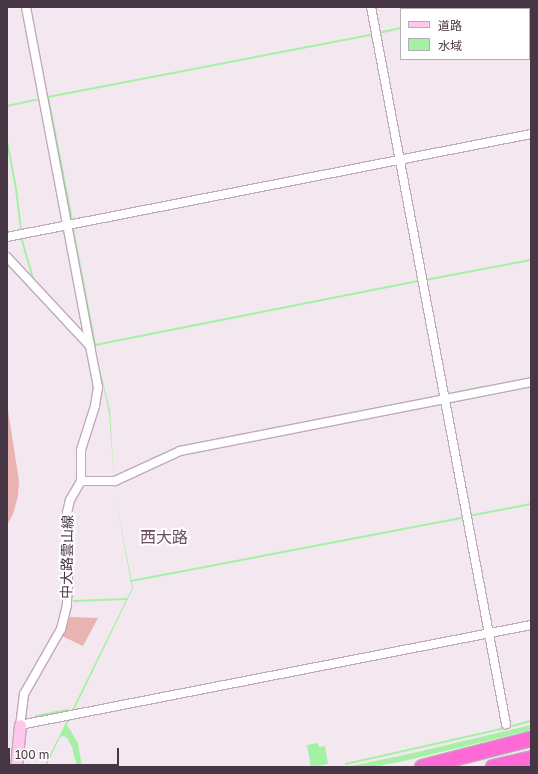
<!DOCTYPE html>
<html>
<head>
<meta charset="utf-8">
<style>
  body { margin:0 }
  #map { position:relative; width:538px; height:774px; overflow:hidden; background:#f4e8f0; font-family:"Golos Text","Noto Sans JP",sans-serif }
  div>[style] { position:absolute }
  [style*='--x'] { left:calc(var(--x)*1px); top:calc(var(--y)*1px); width:calc(var(--w)*1px); rotate:calc(var(--a)*1deg) }
  .green>* { inset:0; background:#e8b3b1 }
  .water>* { inset:0; background:#a4f1a5 }
  .stream>* { height:2px; margin:-1px; padding:0 1px; transform-origin:1px; border-radius:1px; background:#a4f1a5 }
  .roads { filter:drop-shadow(1px 0 #c0aaba) drop-shadow(-1px 0 #c0aaba) drop-shadow(0 1px #c0aaba) drop-shadow(0 -1px #c0aaba) }
  .street>* { height:8px; margin:-4px; padding:0 4px; transform-origin:4px; border-radius:4px; background:#fff }
  .secondary>* { height:11px; margin:-5.5px; padding:0 5.5px; transform-origin:5.5px; border-radius:5.5px; background:#ffc7eb }
  .highway>* { height:14px; margin:-7px; padding:0 7px; transform-origin:7px; border-radius:7px; background:#fe69d6 }
  span { translate:-50% -50%; white-space:nowrap; text-align:center; line-height:1.15; -webkit-text-stroke:4px #fff; paint-order:stroke }
  .street-label { font-size:14px; color:#473644 }
  .quarter-label { font-size:16px; color:#6a4e65 }
  .frame { position:absolute; inset:0; border:8px solid #473644; pointer-events:none }
  .legend { position:absolute; left:400px; top:8px; width:130px; height:52px; box-sizing:border-box; background:#fff; border:1px solid #b5afb4; margin:0; padding:5px 7px; list-style:none; font-size:12px; color:#473644 }
  .legend li { display:flex; align-items:center; gap:8px; height:20px }
  .legend b { width:20px; border:1px solid #b5afb4 }
  .scale { position:absolute; left:8px; top:748px; width:111px; height:18px; box-sizing:border-box; border:2px solid #473644; border-top:0; padding-left:5px; font-size:12px; line-height:14px; white-space:nowrap; color:#473644; -webkit-text-stroke:3px #fff; paint-order:stroke }
</style>
</head>
<body>
<div id="map">
  <div class="green">
    <div style="clip-path:polygon(7px 404px,19px 481px,18px 496px,13px 514px,7px 525px)"></div>
    <div style="clip-path:polygon(70px 617px,98px 618px,83px 646px,62px 636px)"></div>
  </div>
  <div class="water">
    <div style="clip-path:polygon(94px 345px,110px 410px,114px 478px,109px 413px)"></div>
    <div style="clip-path:polygon(113px 485px,133px 588px,67px 725px,78px 743px,82px 767px,77px 767px,72px 747px,67px 738px,64px 736px,60px 737px,46px 767px,44px 767px,132px 588px)"></div>
    <div style="clip-path:polygon(531px 725px,531px 730px,404px 761px,373px 767px,346px 767px,409px 754px)"></div>
    <div style="clip-path:polygon(318px 743px,319px 747px,325px 746px,328px 764px,311px 767px,307px 745px)"></div>
  </div>
  <div class="stream">
    <div style="--x:502;--y:9;--w:9;--a:-13"></div>
    <div style="--x:379;--y:33;--w:23;--a:-13"></div>
    <div style="--x:7;--y:106;--w:33;--a:-12"></div>
    <div style="--x:7;--y:141;--w:49;--a:79.4"></div>
    <div style="--x:16;--y:189;--w:41;--a:83"></div>
    <div style="--x:73;--y:220;--w:1;--a:180"></div>
    <div style="--x:72;--y:220;--w:125;--a:-101"></div>
    <div style="--x:48;--y:97;--w:332;--a:-10.9"></div>
    <div style="--x:73;--y:229;--w:117;--a:79.2"></div>
    <div style="--x:21;--y:237;--w:43;--a:73.7"></div>
    <div style="--x:425;--y:280;--w:108;--a:-10.7"></div>
    <div style="--x:95;--y:345;--w:328;--a:-11.2"></div>
    <div style="--x:449;--y:394;--w:35;--a:-12"></div>
    <div style="--x:152;--y:459;--w:30;--a:-24"></div>
    <div style="--x:179;--y:447;--w:260;--a:-11.1"></div>
    <div style="--x:114;--y:477;--w:30;--a:-24"></div>
    <div style="--x:469;--y:516;--w:63;--a:-11"></div>
    <div style="--x:131;--y:581;--w:340;--a:-10.8"></div>
    <div style="--x:74;--y:601;--w:53;--a:-2.2"></div>
    <div style="--x:36;--y:716;--w:32;--a:-11"></div>
    <div style="--x:512;--y:726;--w:20;--a:-15"></div>
    <div style="--x:346;--y:764;--w:159;--a:-12.7"></div>
    <div style="--x:332;--y:767;--w:1;--a:0"></div>
  </div>
  <div class="roads">
    <div class="street">
      <div style="--x:26;--y:7;--w:345;--a:79.3"></div>
      <div style="--x:371;--y:7;--w:730;--a:79.34"></div>
      <div style="--x:7;--y:237;--w:534;--a:-11.12"></div>
      <div style="--x:7;--y:257;--w:122;--a:47"></div>
      <div style="--x:90;--y:346;--w:42;--a:79"></div>
      <div style="--x:98;--y:387;--w:19;--a:99"></div>
      <div style="--x:95;--y:406;--w:46;--a:107.7"></div>
      <div style="--x:81;--y:450;--w:31;--a:90"></div>
      <div style="--x:81;--y:481;--w:22;--a:120"></div>
      <div style="--x:70;--y:500;--w:13;--a:103"></div>
      <div style="--x:67;--y:513;--w:70;--a:89.2"></div>
      <div style="--x:68;--y:583;--w:22;--a:93"></div>
      <div style="--x:67;--y:605;--w:25;--a:104"></div>
      <div style="--x:61;--y:629;--w:75;--a:119.6"></div>
      <div style="--x:24;--y:694;--w:31;--a:97"></div>
      <div style="--x:20;--y:725;--w:521;--a:-11.07"></div>
      <div style="--x:81;--y:481;--w:34;--a:0"></div>
      <div style="--x:115;--y:481;--w:72;--a:-24.8"></div>
      <div style="--x:180;--y:451;--w:358;--a:-11.1"></div>
    </div>
    <div class="secondary">
      <div style="--x:16;--y:767;--w:42;--a:-84.6"></div>
    </div>
    <div class="highway">
      <div style="--x:422;--y:767;--w:113;--a:-14.4"></div>
      <div style="--x:493;--y:767;--w:39;--a:-13"></div>
    </div>
  </div>
  <div class="street-label">
    <span style="left:67px;top:557px;rotate:-89deg">中大路雲山線</span>
  </div>
  <div class="quarter-label">
    <span style="left:164px;top:537px">西大路</span>
  </div>
  <div class="frame"></div>
  <ul class="legend">
  <li><b style="height:5px;background:#ffc7eb"></b>道路</li>
  <li><b style="height:11px;background:#a4f1a5"></b>水域</li>
  </ul>
  <div class="scale">100 m</div>
</div>
</body>
</html>
